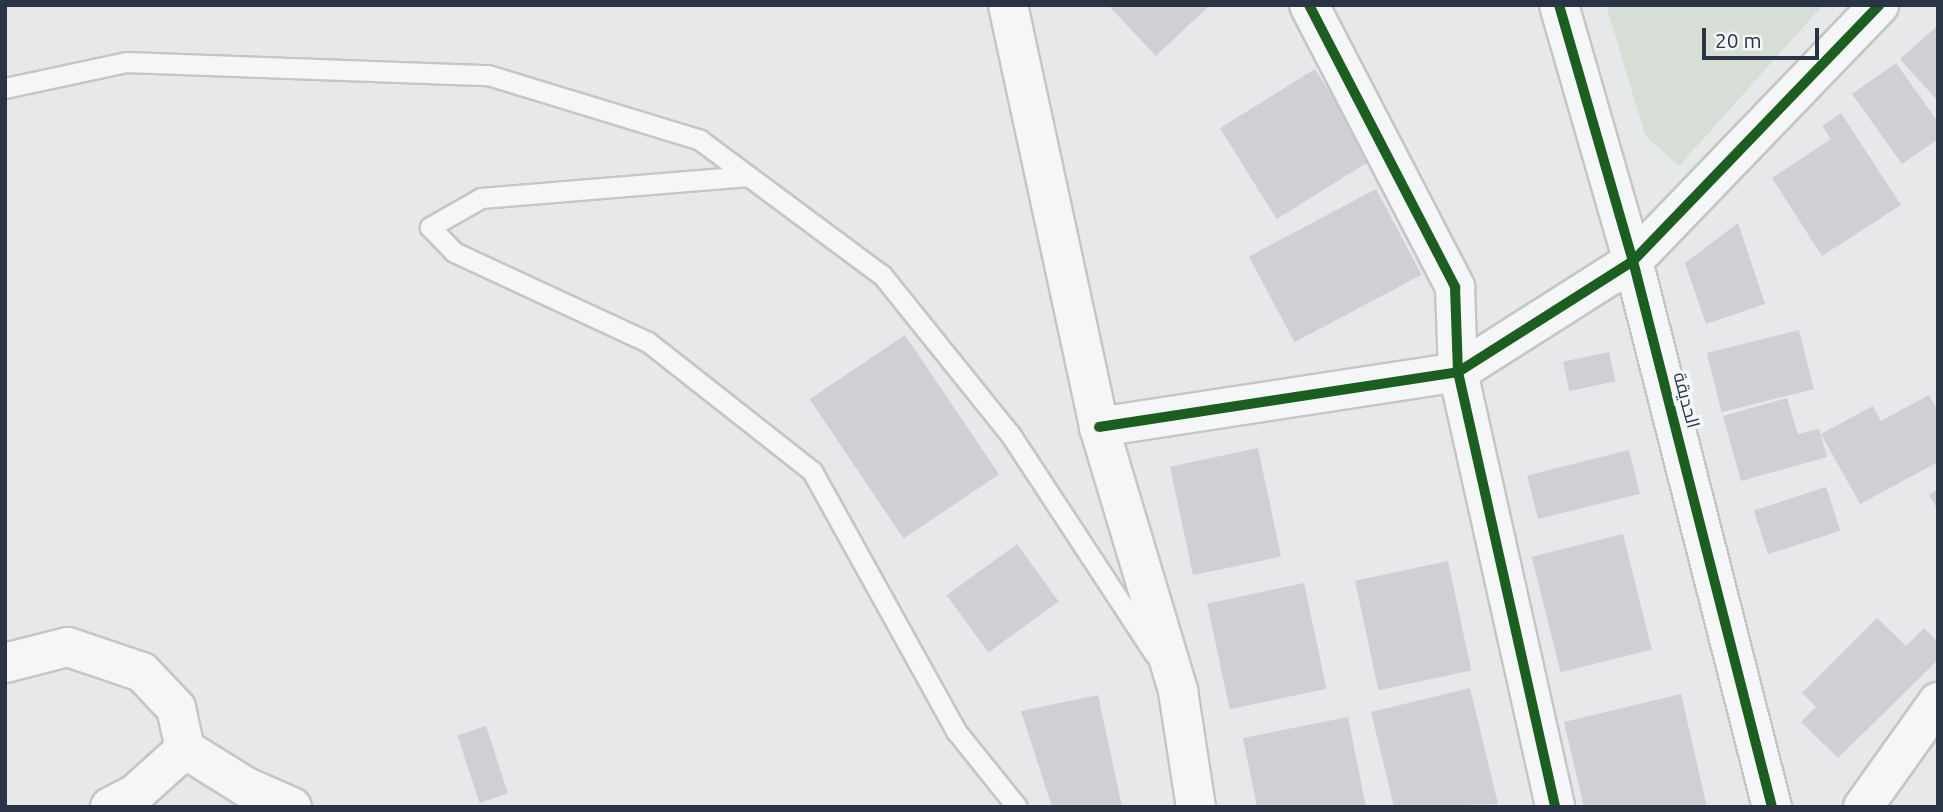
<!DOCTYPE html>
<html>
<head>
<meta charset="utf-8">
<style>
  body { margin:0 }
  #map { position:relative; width:1943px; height:812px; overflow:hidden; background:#e6e8ea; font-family:Ubuntu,Cairo,sans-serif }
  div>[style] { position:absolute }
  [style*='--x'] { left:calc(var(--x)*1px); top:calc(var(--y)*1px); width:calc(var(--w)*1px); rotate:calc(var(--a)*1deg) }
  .green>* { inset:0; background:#d6ded6 }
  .building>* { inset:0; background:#ced0d3; transform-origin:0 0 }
  .roads { filter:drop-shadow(2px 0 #c4c6c8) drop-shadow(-2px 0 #c4c6c8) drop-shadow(0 2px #c4c6c8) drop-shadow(0 -2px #c4c6c8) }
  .lane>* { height:19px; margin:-9.5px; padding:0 9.5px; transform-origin:9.5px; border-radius:9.5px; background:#f5f6f7 }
  .street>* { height:38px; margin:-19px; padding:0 19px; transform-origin:19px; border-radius:19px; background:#f5f6f7 }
  .cycleway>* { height:10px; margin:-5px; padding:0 5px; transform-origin:5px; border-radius:5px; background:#1b5e20 }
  span { translate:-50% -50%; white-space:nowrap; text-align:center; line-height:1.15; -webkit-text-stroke:7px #f4f6f9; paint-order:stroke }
  .street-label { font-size:18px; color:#2b3445 }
  .frame { position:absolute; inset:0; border:7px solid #2b3445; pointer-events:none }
  .scale { position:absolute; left:1702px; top:28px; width:117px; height:32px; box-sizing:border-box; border:4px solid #2b3445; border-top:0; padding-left:9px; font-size:21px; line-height:24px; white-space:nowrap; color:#2b3445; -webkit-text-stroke:5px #f4f6f9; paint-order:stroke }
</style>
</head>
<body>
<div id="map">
  <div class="green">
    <div style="clip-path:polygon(1606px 5px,1823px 5px,1679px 166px,1645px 135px)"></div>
  </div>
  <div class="building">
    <div style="clip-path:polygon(1108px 5px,1210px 5px,1156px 56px)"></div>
    <div style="clip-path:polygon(1938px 25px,1938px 101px,1900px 59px)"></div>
    <div style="clip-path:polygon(1896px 63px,1938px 122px,1938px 139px,1902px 164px,1852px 94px)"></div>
    <div style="left:1315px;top:69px;width:107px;height:112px;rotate:58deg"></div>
    <div style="clip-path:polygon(1841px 113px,1901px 205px,1822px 256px,1772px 178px,1831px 139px,1822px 126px)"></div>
    <div style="left:1376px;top:189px;width:97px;height:144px;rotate:62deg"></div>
    <div style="clip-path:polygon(1738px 223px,1765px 304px,1706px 324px,1685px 263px)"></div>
    <div style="left:1799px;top:330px;width:61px;height:95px;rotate:76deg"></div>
    <div style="left:905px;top:335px;width:168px;height:115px;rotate:56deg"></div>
    <div style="left:1609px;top:352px;width:30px;height:47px;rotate:78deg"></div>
    <div style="clip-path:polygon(1929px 395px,1938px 411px,1938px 462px,1860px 504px,1821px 434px,1873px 406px,1881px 421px)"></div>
    <div style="clip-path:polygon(1787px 398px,1798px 434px,1819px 429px,1827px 457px,1741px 481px,1723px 416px)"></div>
    <div style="left:1258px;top:448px;width:111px;height:90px;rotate:78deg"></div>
    <div style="left:1629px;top:450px;width:45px;height:105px;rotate:76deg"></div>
    <div style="left:1826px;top:487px;width:46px;height:76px;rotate:72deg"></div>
    <div style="clip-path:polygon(1938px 489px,1938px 510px,1929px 495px)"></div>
    <div style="left:1623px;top:534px;width:119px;height:94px;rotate:76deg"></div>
    <div style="left:1017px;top:544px;width:71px;height:87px;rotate:54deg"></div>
    <div style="left:1448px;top:561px;width:112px;height:95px;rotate:78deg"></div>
    <div style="left:1304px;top:583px;width:108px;height:99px;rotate:78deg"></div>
    <div style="clip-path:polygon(1877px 618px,1906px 646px,1924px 628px,1938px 642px,1938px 660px,1838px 758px,1801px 722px,1816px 707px,1802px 693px)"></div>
    <div style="clip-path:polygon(1470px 688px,1498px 804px,1394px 807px,1371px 712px)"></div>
    <div style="clip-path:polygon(1681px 694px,1707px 807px,1584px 807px,1564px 722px)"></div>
    <div style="clip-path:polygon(1098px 695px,1122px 807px,1052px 807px,1021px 711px)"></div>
    <div style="clip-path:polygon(1348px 717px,1366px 807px,1257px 807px,1243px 738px)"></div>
    <div style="left:486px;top:726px;width:71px;height:30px;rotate:72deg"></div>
  </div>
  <div class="roads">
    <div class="lane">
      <div style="--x:5;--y:88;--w:124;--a:-12.1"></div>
      <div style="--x:126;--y:62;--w:362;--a:2.1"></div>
      <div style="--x:488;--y:75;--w:222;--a:17"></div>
      <div style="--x:700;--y:140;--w:227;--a:36.6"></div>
      <div style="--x:882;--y:275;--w:204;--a:51.2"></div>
      <div style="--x:1010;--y:434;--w:264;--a:56.7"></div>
      <div style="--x:748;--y:176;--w:268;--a:175.3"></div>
      <div style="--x:481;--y:198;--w:59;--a:150.4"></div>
      <div style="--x:430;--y:227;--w:35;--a:46"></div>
      <div style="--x:454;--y:252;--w:214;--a:24.9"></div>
      <div style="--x:648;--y:342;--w:209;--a:38.2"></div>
      <div style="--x:812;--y:471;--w:297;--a:61"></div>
      <div style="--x:956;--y:731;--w:97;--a:51.2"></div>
    </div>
    <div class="street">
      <div style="--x:1008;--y:5;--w:432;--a:77.8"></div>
      <div style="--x:1099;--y:427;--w:276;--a:73.3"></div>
      <div style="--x:1178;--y:691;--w:117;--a:81.2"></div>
      <div style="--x:1309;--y:5;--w:318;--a:62.6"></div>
      <div style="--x:1455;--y:287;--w:85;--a:88"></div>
      <div style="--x:1458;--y:372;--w:446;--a:77.4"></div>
      <div style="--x:1559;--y:5;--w:266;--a:73.9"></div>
      <div style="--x:1633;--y:261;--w:563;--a:75.72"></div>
      <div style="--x:1099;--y:427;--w:363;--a:-8.7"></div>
      <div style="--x:1458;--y:372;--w:207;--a:-32.4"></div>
      <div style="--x:1633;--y:261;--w:355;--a:-46.1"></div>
      <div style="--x:5;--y:663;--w:65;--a:-14.3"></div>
      <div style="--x:68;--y:647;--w:78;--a:18.7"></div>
      <div style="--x:142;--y:672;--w:50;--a:46.6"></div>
      <div style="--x:176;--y:708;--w:42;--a:77.6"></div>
      <div style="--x:185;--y:749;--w:72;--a:31.9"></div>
      <div style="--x:246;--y:787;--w:50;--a:23.5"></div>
      <div style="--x:110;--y:807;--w:27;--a:-27"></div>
      <div style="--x:134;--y:795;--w:69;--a:-42"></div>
      <div style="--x:1863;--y:807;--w:129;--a:-54.5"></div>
    </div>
  </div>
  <div class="cycleway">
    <div style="--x:1309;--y:5;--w:318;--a:62.6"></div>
    <div style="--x:1455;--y:287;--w:85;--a:88"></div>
    <div style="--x:1458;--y:372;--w:446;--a:77.4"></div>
    <div style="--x:1559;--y:5;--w:266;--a:73.9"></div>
    <div style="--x:1633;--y:261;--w:563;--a:75.72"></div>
    <div style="--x:1099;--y:427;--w:363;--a:-8.7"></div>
    <div style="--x:1458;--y:372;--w:207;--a:-32.4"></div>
    <div style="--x:1633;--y:261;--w:355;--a:-46.1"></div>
  </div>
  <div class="street-label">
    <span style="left:1687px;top:400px;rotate:75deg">الحديقة</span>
  </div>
  <div class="frame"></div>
  <div class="scale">20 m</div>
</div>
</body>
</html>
